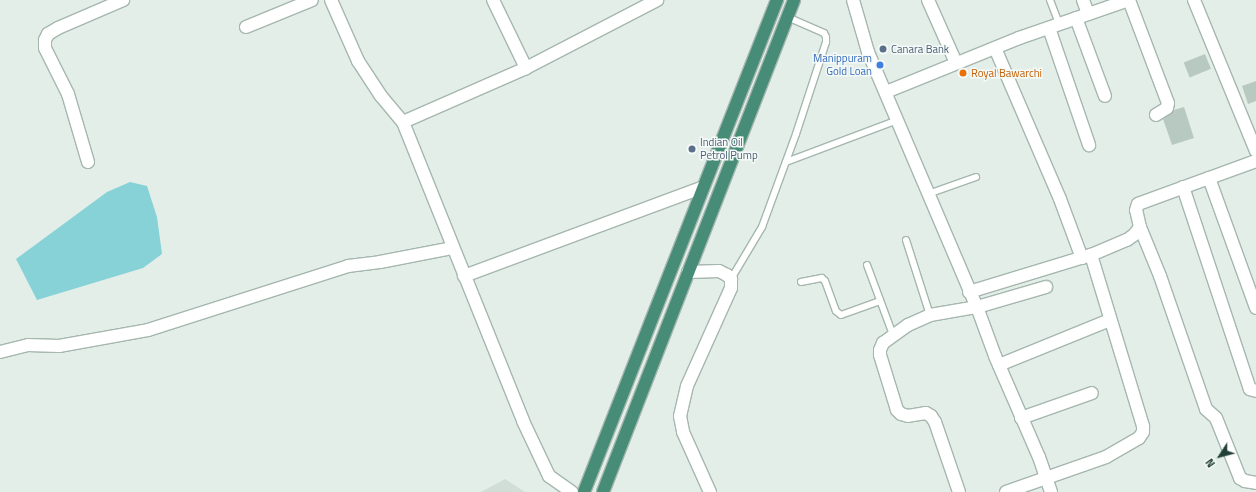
<!DOCTYPE html>
<html>
<head>
<meta charset="utf-8">
<style>
  body { margin:0 }
  #map { position:relative; width:1256px; height:492px; overflow:hidden; background:#e3eee8; font-family:"Titillium Web",sans-serif }
  div>[style] { position:absolute }
  [style*='--x'] { left:calc(var(--x)*1px); top:calc(var(--y)*1px); width:calc(var(--w)*1px); rotate:calc(var(--a)*1deg) }
  .built>* { inset:0; background:#d1ded7 }
  .water>* { inset:0; background:#87d2d7 }
  .building>* { inset:0; background:#b8c9c1; transform-origin:0 0 }
  .roads { filter:drop-shadow(1px 0 #a5b7af) drop-shadow(-1px 0 #a5b7af) drop-shadow(0 1px #a5b7af) drop-shadow(0 -1px #a5b7af) }
  .service>* { height:6px; margin:-3px; padding:0 3px; transform-origin:3px; border-radius:3px; background:#fff }
  .minor>* { height:12px; margin:-6px; padding:0 6px; transform-origin:6px; border-radius:6px; background:#fff }
  .trunk>* { height:12px; margin:-6px; padding:0 6px; transform-origin:6px; border-radius:6px; background:#478c76 }
  .dots>* { width:11px; height:11px; translate:-50% -50%; box-sizing:border-box; border:2px solid #f4faf7; border-radius:50% }
  span { translate:-50% -50%; white-space:nowrap; text-align:center; line-height:1.15; -webkit-text-stroke:3px #f4faf7; paint-order:stroke }
  .service-label { font-size:11px; color:#4e5e75 }
  .left { translate:0 -50%; text-align:left }
  .shop-label { font-size:11px; color:#366cbe }
  .right { translate:-100% -50%; text-align:right }
  .food-label { font-size:11px; color:#c56008 }
  .north { position:absolute; left:1200px; top:436px; width:40px; height:40px; -webkit-text-stroke:3px #f4faf7; paint-order:stroke; rotate:234deg; font-size:11px; font-weight:700; line-height:16px; text-align:center; color:#214136 }
  .north::after { content:''; display:block; margin:auto; width:14px; height:18px; background:#214136; clip-path:polygon(50% 0,100% 100%,50% 72%,0 100%) }
</style>
</head>
<body>
<div id="map">
  <div class="built">
    <div style="clip-path:polygon(505px 479px,525px 492px,481px 492px)"></div>
  </div>
  <div class="water">
    <div style="clip-path:polygon(130px 182px,147px 186px,157px 217px,162px 254px,143px 268px,37px 300px,16px 259px,107px 192px)"></div>
  </div>
  <div class="building">
    <div style="left:1205px;top:54px;width:16px;height:23px;rotate:68deg"></div>
    <div style="clip-path:polygon(1256px 81px,1256px 101px,1248px 104px,1242px 86px)"></div>
    <div style="clip-path:polygon(1184px 107px,1194px 138px,1172px 145px,1163px 119px,1174px 110px)"></div>
  </div>
  <div class="roads">
    <div class="service">
      <div style="--x:1050;--y:0;--w:26;--a:69"></div>
      <div style="--x:786;--y:162;--w:120;--a:-20.6"></div>
      <div style="--x:928;--y:194;--w:51;--a:-19.5"></div>
      <div style="--x:906;--y:240;--w:79;--a:72.3"></div>
      <div style="--x:867;--y:265;--w:75;--a:69.6"></div>
      <div style="--x:731;--y:279;--w:61;--a:-59.2"></div>
      <div style="--x:762;--y:227;--w:99;--a:-69.9"></div>
      <div style="--x:796;--y:134;--w:97;--a:-71.9"></div>
      <div style="--x:826;--y:42;--w:5;--a:-90"></div>
      <div style="--x:826;--y:37;--w:4;--a:-117"></div>
      <div style="--x:824;--y:33;--w:40;--a:-156.6"></div>
      <div style="--x:801;--y:282;--w:21;--a:-11"></div>
      <div style="--x:822;--y:278;--w:4;--a:45"></div>
      <div style="--x:825;--y:281;--w:32;--a:70"></div>
      <div style="--x:836;--y:311;--w:6;--a:39"></div>
      <div style="--x:841;--y:315;--w:41;--a:-19.7"></div>
    </div>
    <div class="minor">
      <div style="--x:331;--y:0;--w:67;--a:66.1"></div>
      <div style="--x:358;--y:61;--w:42;--a:56.7"></div>
      <div style="--x:381;--y:96;--w:34;--a:50"></div>
      <div style="--x:403;--y:122;--w:322;--a:68.1"></div>
      <div style="--x:523;--y:421;--w:61;--a:64.7"></div>
      <div style="--x:549;--y:476;--w:28;--a:35"></div>
      <div style="--x:493;--y:0;--w:76;--a:64.1"></div>
      <div style="--x:853;--y:0;--w:54;--a:73.9"></div>
      <div style="--x:868;--y:52;--w:277;--a:66.9"></div>
      <div style="--x:977;--y:307;--w:52;--a:69.8"></div>
      <div style="--x:995;--y:356;--w:110;--a:66.5"></div>
      <div style="--x:1039;--y:457;--w:37;--a:71"></div>
      <div style="--x:928;--y:0;--w:69;--a:66"></div>
      <div style="--x:1083;--y:0;--w:15;--a:70"></div>
      <div style="--x:1129;--y:0;--w:110;--a:69.3"></div>
      <div style="--x:1168;--y:103;--w:5;--a:101"></div>
      <div style="--x:1167;--y:108;--w:13;--a:148"></div>
      <div style="--x:1194;--y:0;--w:163;--a:67.7"></div>
      <div style="--x:1076;--y:18;--w:83;--a:69.6"></div>
      <div style="--x:246;--y:27;--w:71;--a:-22.2"></div>
      <div style="--x:1049;--y:28;--w:124;--a:71.1"></div>
      <div style="--x:995;--y:48;--w:164;--a:66.7"></div>
      <div style="--x:1060;--y:199;--w:63;--a:69.6"></div>
      <div style="--x:886;--y:92;--w:144;--a:-22.1"></div>
      <div style="--x:1019;--y:38;--w:116;--a:-19.1"></div>
      <div style="--x:403;--y:122;--w:134;--a:-23.7"></div>
      <div style="--x:526;--y:68;--w:148;--a:-27.4"></div>
      <div style="--x:1256;--y:161;--w:50;--a:160.1"></div>
      <div style="--x:1209;--y:178;--w:138;--a:70.1"></div>
      <div style="--x:88;--y:162;--w:71;--a:-106.4"></div>
      <div style="--x:68;--y:94;--w:51;--a:-116.6"></div>
      <div style="--x:45;--y:48;--w:8;--a:-90"></div>
      <div style="--x:45;--y:40;--w:7;--a:-63"></div>
      <div style="--x:48;--y:34;--w:12;--a:-31"></div>
      <div style="--x:58;--y:28;--w:71;--a:-23.3"></div>
      <div style="--x:1183;--y:187;--w:213;--a:71.7"></div>
      <div style="--x:1250;--y:389;--w:6;--a:18"></div>
      <div style="--x:1140;--y:227;--w:53;--a:67.8"></div>
      <div style="--x:1160;--y:276;--w:141;--a:70.9"></div>
      <div style="--x:1206;--y:409;--w:13;--a:42"></div>
      <div style="--x:1216;--y:418;--w:65;--a:68.2"></div>
      <div style="--x:1240;--y:478;--w:6;--a:31"></div>
      <div style="--x:1245;--y:481;--w:11;--a:10"></div>
      <div style="--x:688;--y:272;--w:31;--a:-2"></div>
      <div style="--x:719;--y:271;--w:9;--a:27"></div>
      <div style="--x:727;--y:275;--w:6;--a:45"></div>
      <div style="--x:731;--y:279;--w:9;--a:90"></div>
      <div style="--x:731;--y:288;--w:107;--a:114.2"></div>
      <div style="--x:687;--y:386;--w:31;--a:103"></div>
      <div style="--x:680;--y:416;--w:16;--a:79"></div>
      <div style="--x:683;--y:432;--w:66;--a:65.8"></div>
      <div style="--x:464;--y:276;--w:255;--a:-20.4"></div>
      <div style="--x:969;--y:292;--w:127;--a:-16.9"></div>
      <div style="--x:1091;--y:255;--w:39;--a:-23"></div>
      <div style="--x:1127;--y:240;--w:9;--a:-36"></div>
      <div style="--x:1134;--y:235;--w:10;--a:-53"></div>
      <div style="--x:1140;--y:227;--w:17;--a:-103"></div>
      <div style="--x:1136;--y:210;--w:6;--a:-72"></div>
      <div style="--x:1138;--y:204;--w:76;--a:-20.1"></div>
      <div style="--x:0;--y:352;--w:29;--a:-14"></div>
      <div style="--x:28;--y:345;--w:31;--a:2"></div>
      <div style="--x:59;--y:346;--w:90;--a:-10.2"></div>
      <div style="--x:148;--y:330;--w:210;--a:-17.7"></div>
      <div style="--x:348;--y:266;--w:32;--a:-7"></div>
      <div style="--x:380;--y:262;--w:73;--a:-11"></div>
      <div style="--x:999;--y:365;--w:120;--a:-22.1"></div>
      <div style="--x:1021;--y:418;--w:75;--a:-19.4"></div>
      <div style="--x:959;--y:492;--w:74;--a:-108.9"></div>
      <div style="--x:935;--y:422;--w:7;--a:-124"></div>
      <div style="--x:931;--y:416;--w:6;--a:-149"></div>
      <div style="--x:926;--y:413;--w:18;--a:171"></div>
      <div style="--x:908;--y:416;--w:7;--a:-164"></div>
      <div style="--x:901;--y:414;--w:6;--a:-135"></div>
      <div style="--x:897;--y:410;--w:58;--a:-107.2"></div>
      <div style="--x:880;--y:355;--w:5;--a:-90"></div>
      <div style="--x:880;--y:350;--w:8;--a:-67"></div>
      <div style="--x:883;--y:343;--w:31;--a:-36"></div>
      <div style="--x:908;--y:325;--w:24;--a:-24"></div>
      <div style="--x:930;--y:315;--w:48;--a:-9.7"></div>
      <div style="--x:977;--y:307;--w:72;--a:-16.2"></div>
      <div style="--x:1006;--y:492;--w:106;--a:-19.3"></div>
      <div style="--x:1106;--y:457;--w:38;--a:-30"></div>
      <div style="--x:1139;--y:438;--w:7;--a:-56"></div>
      <div style="--x:1143;--y:432;--w:6;--a:-90"></div>
      <div style="--x:1143;--y:426;--w:179;--a:-106.9"></div>
    </div>
    <div class="trunk">
      <div style="--x:584;--y:492;--w:529;--a:-68.58"></div>
      <div style="--x:603;--y:492;--w:528;--a:-68.78"></div>
    </div>
  </div>
  <div class="dots">
    <div style="left:883px;top:49px;background:#5c6f8a"></div>
    <div style="left:880px;top:65px;background:#3f7fe0"></div>
    <div style="left:963px;top:73px;background:#e8710a"></div>
    <div style="left:692px;top:149px;background:#5c6f8a"></div>
  </div>
  <div class="service-label">
    <span class="left" style="left:891px;top:49px">Canara Bank</span>
    <span class="left" style="left:700px;top:149px">Indian Oil<br>Petrol Pump</span>
  </div>
  <div class="shop-label">
    <span class="right" style="left:872px;top:65px">Manippuram<br>Gold Loan</span>
  </div>
  <div class="food-label">
    <span class="left" style="left:971px;top:73px">Royal Bawarchi</span>
  </div>
  <div class="north">N</div>
</div>
</body>
</html>
